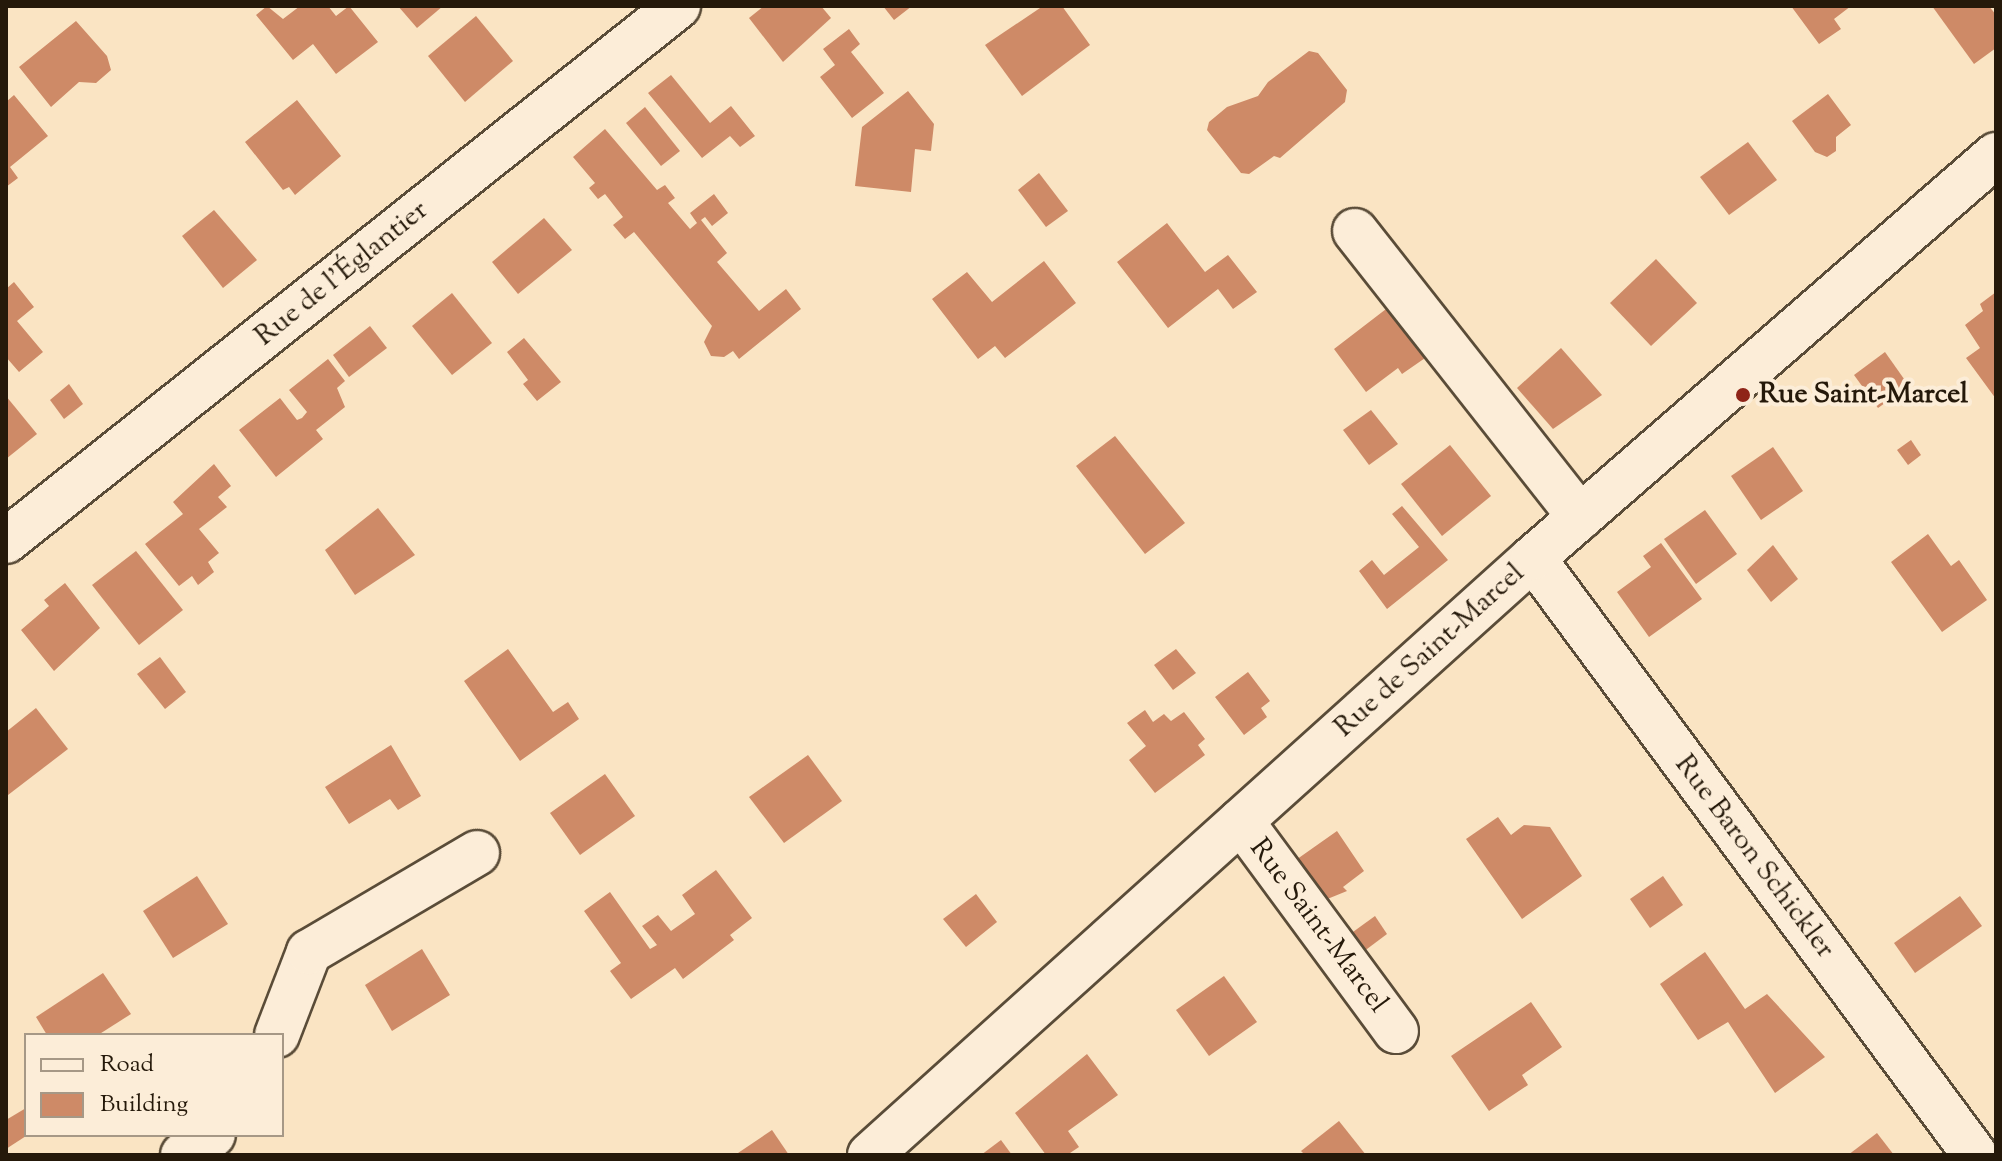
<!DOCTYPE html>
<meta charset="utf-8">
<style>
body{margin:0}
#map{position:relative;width:2002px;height:1161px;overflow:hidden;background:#fae4c3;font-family:"Sorts Mill Goudy",serif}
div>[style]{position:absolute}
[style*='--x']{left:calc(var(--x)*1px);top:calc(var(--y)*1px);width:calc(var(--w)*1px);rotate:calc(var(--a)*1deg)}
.building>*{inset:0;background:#ce8a67}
.roads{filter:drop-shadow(2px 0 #5a4c38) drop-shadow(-2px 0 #5a4c38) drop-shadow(0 2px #5a4c38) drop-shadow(0 -2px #5a4c38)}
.minor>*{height:44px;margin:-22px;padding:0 22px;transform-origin:22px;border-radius:22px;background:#fcedd8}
.dots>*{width:22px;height:22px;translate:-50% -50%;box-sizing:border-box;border:4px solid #fcedd8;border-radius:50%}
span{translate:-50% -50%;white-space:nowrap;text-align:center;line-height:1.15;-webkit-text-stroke:8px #fcedd8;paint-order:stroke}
.street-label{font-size:28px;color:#25190a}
.poi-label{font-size:28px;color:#25190a;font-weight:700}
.left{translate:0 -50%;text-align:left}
.frame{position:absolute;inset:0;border:8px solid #25190a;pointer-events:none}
.legend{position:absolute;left:24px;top:1033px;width:260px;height:104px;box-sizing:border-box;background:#fcedd8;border:2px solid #a69886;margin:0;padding:10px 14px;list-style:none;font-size:24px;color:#25190a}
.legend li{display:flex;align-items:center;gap:16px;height:40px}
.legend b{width:40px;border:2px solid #a69886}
</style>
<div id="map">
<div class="building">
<div style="clip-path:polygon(267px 6px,283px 19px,300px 6px,328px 6px,336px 16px,349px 6px,378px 42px,336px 74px,313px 44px,293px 60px,256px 15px)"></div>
<div style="clip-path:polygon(398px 6px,443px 6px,417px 28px)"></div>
<div style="clip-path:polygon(764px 6px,821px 6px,831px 18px,783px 62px,749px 18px)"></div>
<div style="clip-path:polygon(883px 6px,912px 6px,894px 20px)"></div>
<div style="clip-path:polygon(1043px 6px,1062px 6px,1090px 45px,1022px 96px,985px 45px)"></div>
<div style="clip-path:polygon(1791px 6px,1851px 6px,1834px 19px,1841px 29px,1819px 44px)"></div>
<div style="clip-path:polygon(1932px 6px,1989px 6px,1996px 15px,1996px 48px,1974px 64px)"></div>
<div style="clip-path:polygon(476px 16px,513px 61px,465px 102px,428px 56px)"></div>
<div style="clip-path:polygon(76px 21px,107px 56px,111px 70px,96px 83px,79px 82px,51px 107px,19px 67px)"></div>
<div style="clip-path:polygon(849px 29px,860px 44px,851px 52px,884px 93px,852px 118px,820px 77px,835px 65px,823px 49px)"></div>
<div style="clip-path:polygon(1309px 51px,1318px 53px,1347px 90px,1345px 102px,1280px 158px,1274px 156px,1249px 174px,1241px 173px,1207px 130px,1209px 122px,1227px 107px,1258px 96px,1268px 82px)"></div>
<div style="clip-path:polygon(671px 75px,710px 123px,731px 106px,755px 136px,740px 147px,730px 136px,702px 158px,648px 93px)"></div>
<div style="clip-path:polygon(908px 91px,934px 124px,931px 151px,915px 149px,911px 192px,855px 186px,862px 127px)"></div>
<div style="clip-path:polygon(1828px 94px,1851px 125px,1836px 137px,1836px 151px,1827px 157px,1815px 152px,1792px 121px)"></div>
<div style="clip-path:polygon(14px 95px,48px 136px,10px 167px,18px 178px,6px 187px,6px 102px)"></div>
<div style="clip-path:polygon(297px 100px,341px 156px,295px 195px,289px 187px,283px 190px,245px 142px)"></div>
<div style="clip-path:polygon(645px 107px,680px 151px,661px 166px,626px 123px)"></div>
<div style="clip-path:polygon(605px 129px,657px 190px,665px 185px,675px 198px,668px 203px,690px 229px,697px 223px,690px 213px,714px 194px,728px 213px,712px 226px,705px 217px,701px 220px,727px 253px,717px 262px,759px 311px,786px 289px,801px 309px,739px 359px,733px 351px,724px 357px,711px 356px,704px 342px,712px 326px,634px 232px,625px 239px,613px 225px,623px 217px,605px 194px,598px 199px,589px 188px,595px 183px,573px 157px)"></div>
<div style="clip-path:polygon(1748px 142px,1777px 180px,1729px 215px,1700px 177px)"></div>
<div style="clip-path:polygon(1039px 173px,1068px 211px,1046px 227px,1018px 190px)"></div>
<div style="clip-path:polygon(214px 210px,257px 260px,223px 288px,182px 236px)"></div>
<div style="clip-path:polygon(544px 218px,572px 250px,518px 294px,492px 262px)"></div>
<div style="clip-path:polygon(1167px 223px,1205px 272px,1228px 255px,1257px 292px,1233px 309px,1218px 289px,1168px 328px,1117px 262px)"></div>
<div style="clip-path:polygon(1656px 259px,1697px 303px,1651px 346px,1610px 303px)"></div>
<div style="clip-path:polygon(1044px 261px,1076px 303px,1005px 358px,995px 346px,978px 359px,932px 299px,967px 272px,992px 302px)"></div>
<div style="clip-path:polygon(14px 282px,34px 307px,17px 321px,43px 352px,19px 372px,6px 357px,6px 289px)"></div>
<div style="clip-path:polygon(1996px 292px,1996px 399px,1966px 358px,1980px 348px,1965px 325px,1983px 311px,1980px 304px)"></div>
<div style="clip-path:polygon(452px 293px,492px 343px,452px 375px,412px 326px)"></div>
<div style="clip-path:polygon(1390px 306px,1428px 356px,1402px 374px,1398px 368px,1366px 392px,1334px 349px)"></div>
<div style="clip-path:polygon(370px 326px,387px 348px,349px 377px,333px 355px)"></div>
<div style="clip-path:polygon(524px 338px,561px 382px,537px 401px,523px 384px,528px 380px,507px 352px)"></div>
<div style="clip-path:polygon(1561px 348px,1602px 395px,1553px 429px,1517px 388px)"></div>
<div style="clip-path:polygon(1885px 352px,1909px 386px,1878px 408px,1854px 375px)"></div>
<div style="clip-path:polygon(328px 359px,345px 381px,337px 388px,345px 407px,316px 430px,323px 439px,276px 477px,239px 430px,280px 398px,297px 420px,302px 418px,307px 412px,289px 390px)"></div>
<div style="clip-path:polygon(69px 384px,83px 404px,64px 419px,50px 400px)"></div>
<div style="clip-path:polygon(6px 396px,37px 434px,6px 459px)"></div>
<div style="clip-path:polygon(1371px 410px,1398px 444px,1369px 465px,1343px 430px)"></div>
<div style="clip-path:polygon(1115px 436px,1185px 523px,1145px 554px,1076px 466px)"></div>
<div style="clip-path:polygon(1911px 440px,1921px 455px,1908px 465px,1897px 450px)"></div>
<div style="clip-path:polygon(1450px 445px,1491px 496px,1442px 536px,1401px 484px)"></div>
<div style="clip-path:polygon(1773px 447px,1803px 491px,1761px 520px,1731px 476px)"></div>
<div style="clip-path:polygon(214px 464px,231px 486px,218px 497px,227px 507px,199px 529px,219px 553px,208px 562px,214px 572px,198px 585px,192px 576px,179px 586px,145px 544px,183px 514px,173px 502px)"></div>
<div style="clip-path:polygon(1402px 506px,1448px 560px,1387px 609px,1359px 571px,1372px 560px,1384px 575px,1419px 547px,1392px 514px)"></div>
<div style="clip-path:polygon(378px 508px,415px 555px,355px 595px,325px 550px)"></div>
<div style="clip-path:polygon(1705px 510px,1737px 554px,1696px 584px,1664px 539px)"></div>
<div style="clip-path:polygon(1928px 534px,1951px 566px,1959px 560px,1987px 600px,1942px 632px,1891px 562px)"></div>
<div style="clip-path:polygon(1661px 543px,1702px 599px,1649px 637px,1617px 592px,1651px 567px,1643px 556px)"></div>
<div style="clip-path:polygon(1773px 545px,1798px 579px,1771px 602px,1747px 570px)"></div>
<div style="clip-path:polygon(136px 551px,183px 610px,139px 645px,92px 585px)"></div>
<div style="clip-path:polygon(65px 583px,100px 628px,54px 671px,21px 630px,49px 606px,44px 600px)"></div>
<div style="clip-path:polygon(508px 649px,553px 712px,568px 702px,579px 719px,520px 761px,464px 681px)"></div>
<div style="clip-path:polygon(1176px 649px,1196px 673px,1173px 690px,1154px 665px)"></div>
<div style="clip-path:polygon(160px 657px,186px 692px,165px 709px,137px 674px)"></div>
<div style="clip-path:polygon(1248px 672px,1270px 701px,1261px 708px,1267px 717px,1244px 735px,1215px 697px)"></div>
<div style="clip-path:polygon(36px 708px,68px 749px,8px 795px,6px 732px)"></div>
<div style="clip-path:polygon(1145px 710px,1153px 722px,1164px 714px,1171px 721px,1184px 712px,1205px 739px,1198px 745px,1205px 755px,1155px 793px,1129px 760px,1146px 746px,1127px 723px)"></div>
<div style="clip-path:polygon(391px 745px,421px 796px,398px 810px,390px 799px,349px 824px,325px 787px)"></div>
<div style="clip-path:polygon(808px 755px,842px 801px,784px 843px,749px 797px)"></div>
<div style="clip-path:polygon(605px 774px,635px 816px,580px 855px,550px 813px)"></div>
<div style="clip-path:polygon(1498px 817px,1511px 835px,1524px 825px,1550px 827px,1582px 876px,1522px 919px,1466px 839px)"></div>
<div style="clip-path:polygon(1337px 831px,1364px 871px,1343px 887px,1347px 891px,1320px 902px,1293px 862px)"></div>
<div style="clip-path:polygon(716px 870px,752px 918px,730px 935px,734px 940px,683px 979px,675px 968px,631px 999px,610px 971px,621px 963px,584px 911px,610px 892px,650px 949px,657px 945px,642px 926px,658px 915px,671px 931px,695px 914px,682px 895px)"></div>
<div style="clip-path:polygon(197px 876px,228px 924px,173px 958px,143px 911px)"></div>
<div style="clip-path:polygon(1663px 876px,1683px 905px,1650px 928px,1630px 899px)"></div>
<div style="clip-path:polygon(976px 894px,997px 922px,966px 947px,943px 919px)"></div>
<div style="clip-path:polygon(1960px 896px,1982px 926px,1915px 973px,1894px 943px)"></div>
<div style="clip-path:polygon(1375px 916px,1387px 934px,1359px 955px,1346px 937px)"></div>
<div style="clip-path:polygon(422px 949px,450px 995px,392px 1031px,365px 985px)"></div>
<div style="clip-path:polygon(1705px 952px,1745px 1009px,1767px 994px,1825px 1057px,1775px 1093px,1728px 1022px,1698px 1040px,1660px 984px)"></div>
<div style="clip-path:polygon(103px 973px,131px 1014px,98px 1035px,47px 1035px,36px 1017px)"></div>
<div style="clip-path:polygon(1224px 976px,1257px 1022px,1209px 1056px,1176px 1010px)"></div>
<div style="clip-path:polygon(1531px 1002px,1562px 1047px,1522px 1075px,1528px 1085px,1489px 1111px,1451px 1056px)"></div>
<div style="clip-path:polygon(1087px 1054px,1118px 1095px,1068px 1131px,1079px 1147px,1067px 1155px,1046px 1155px,1015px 1113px)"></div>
<div style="clip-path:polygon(26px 1108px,26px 1136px,6px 1149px,6px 1120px)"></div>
<div style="clip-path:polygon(1339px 1121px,1366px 1155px,1305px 1155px,1301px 1151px)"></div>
<div style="clip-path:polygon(772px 1130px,789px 1155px,735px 1155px)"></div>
<div style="clip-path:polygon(1877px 1133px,1894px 1155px,1848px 1155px)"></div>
<div style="clip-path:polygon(1001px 1140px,1012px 1155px,981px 1155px)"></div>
</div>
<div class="roads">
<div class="minor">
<div style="--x:1355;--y:231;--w:364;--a:51.8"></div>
<div style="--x:6;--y:541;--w:859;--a:-38.52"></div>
<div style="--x:1533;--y:558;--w:743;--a:53.48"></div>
<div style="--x:1241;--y:821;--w:261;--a:53.6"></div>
<div style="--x:277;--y:1035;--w:89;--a:-68.9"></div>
<div style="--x:309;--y:952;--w:195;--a:-30.5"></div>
<div style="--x:183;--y:1155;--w:36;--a:-34"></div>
<div style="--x:870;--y:1155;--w:892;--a:-42"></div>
<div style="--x:1533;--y:558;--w:614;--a:-41.04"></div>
</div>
</div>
<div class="dots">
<div style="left:1743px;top:395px;background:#8f2418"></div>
</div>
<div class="street-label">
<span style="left:342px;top:274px;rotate:-39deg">Rue de l'Églantier</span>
<span style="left:1430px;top:651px;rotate:-42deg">Rue de Saint-Marcel</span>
<span style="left:1754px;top:857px;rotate:53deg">Rue Baron Schickler</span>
<span style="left:1318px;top:926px;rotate:53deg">Rue Saint-Marcel</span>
</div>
<div class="poi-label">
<span class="left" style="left:1759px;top:395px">Rue Saint-Marcel</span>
</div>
<div class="frame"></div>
<ul class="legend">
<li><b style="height:10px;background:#fcedd8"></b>Road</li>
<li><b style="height:22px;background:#ce8a67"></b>Building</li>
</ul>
</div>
